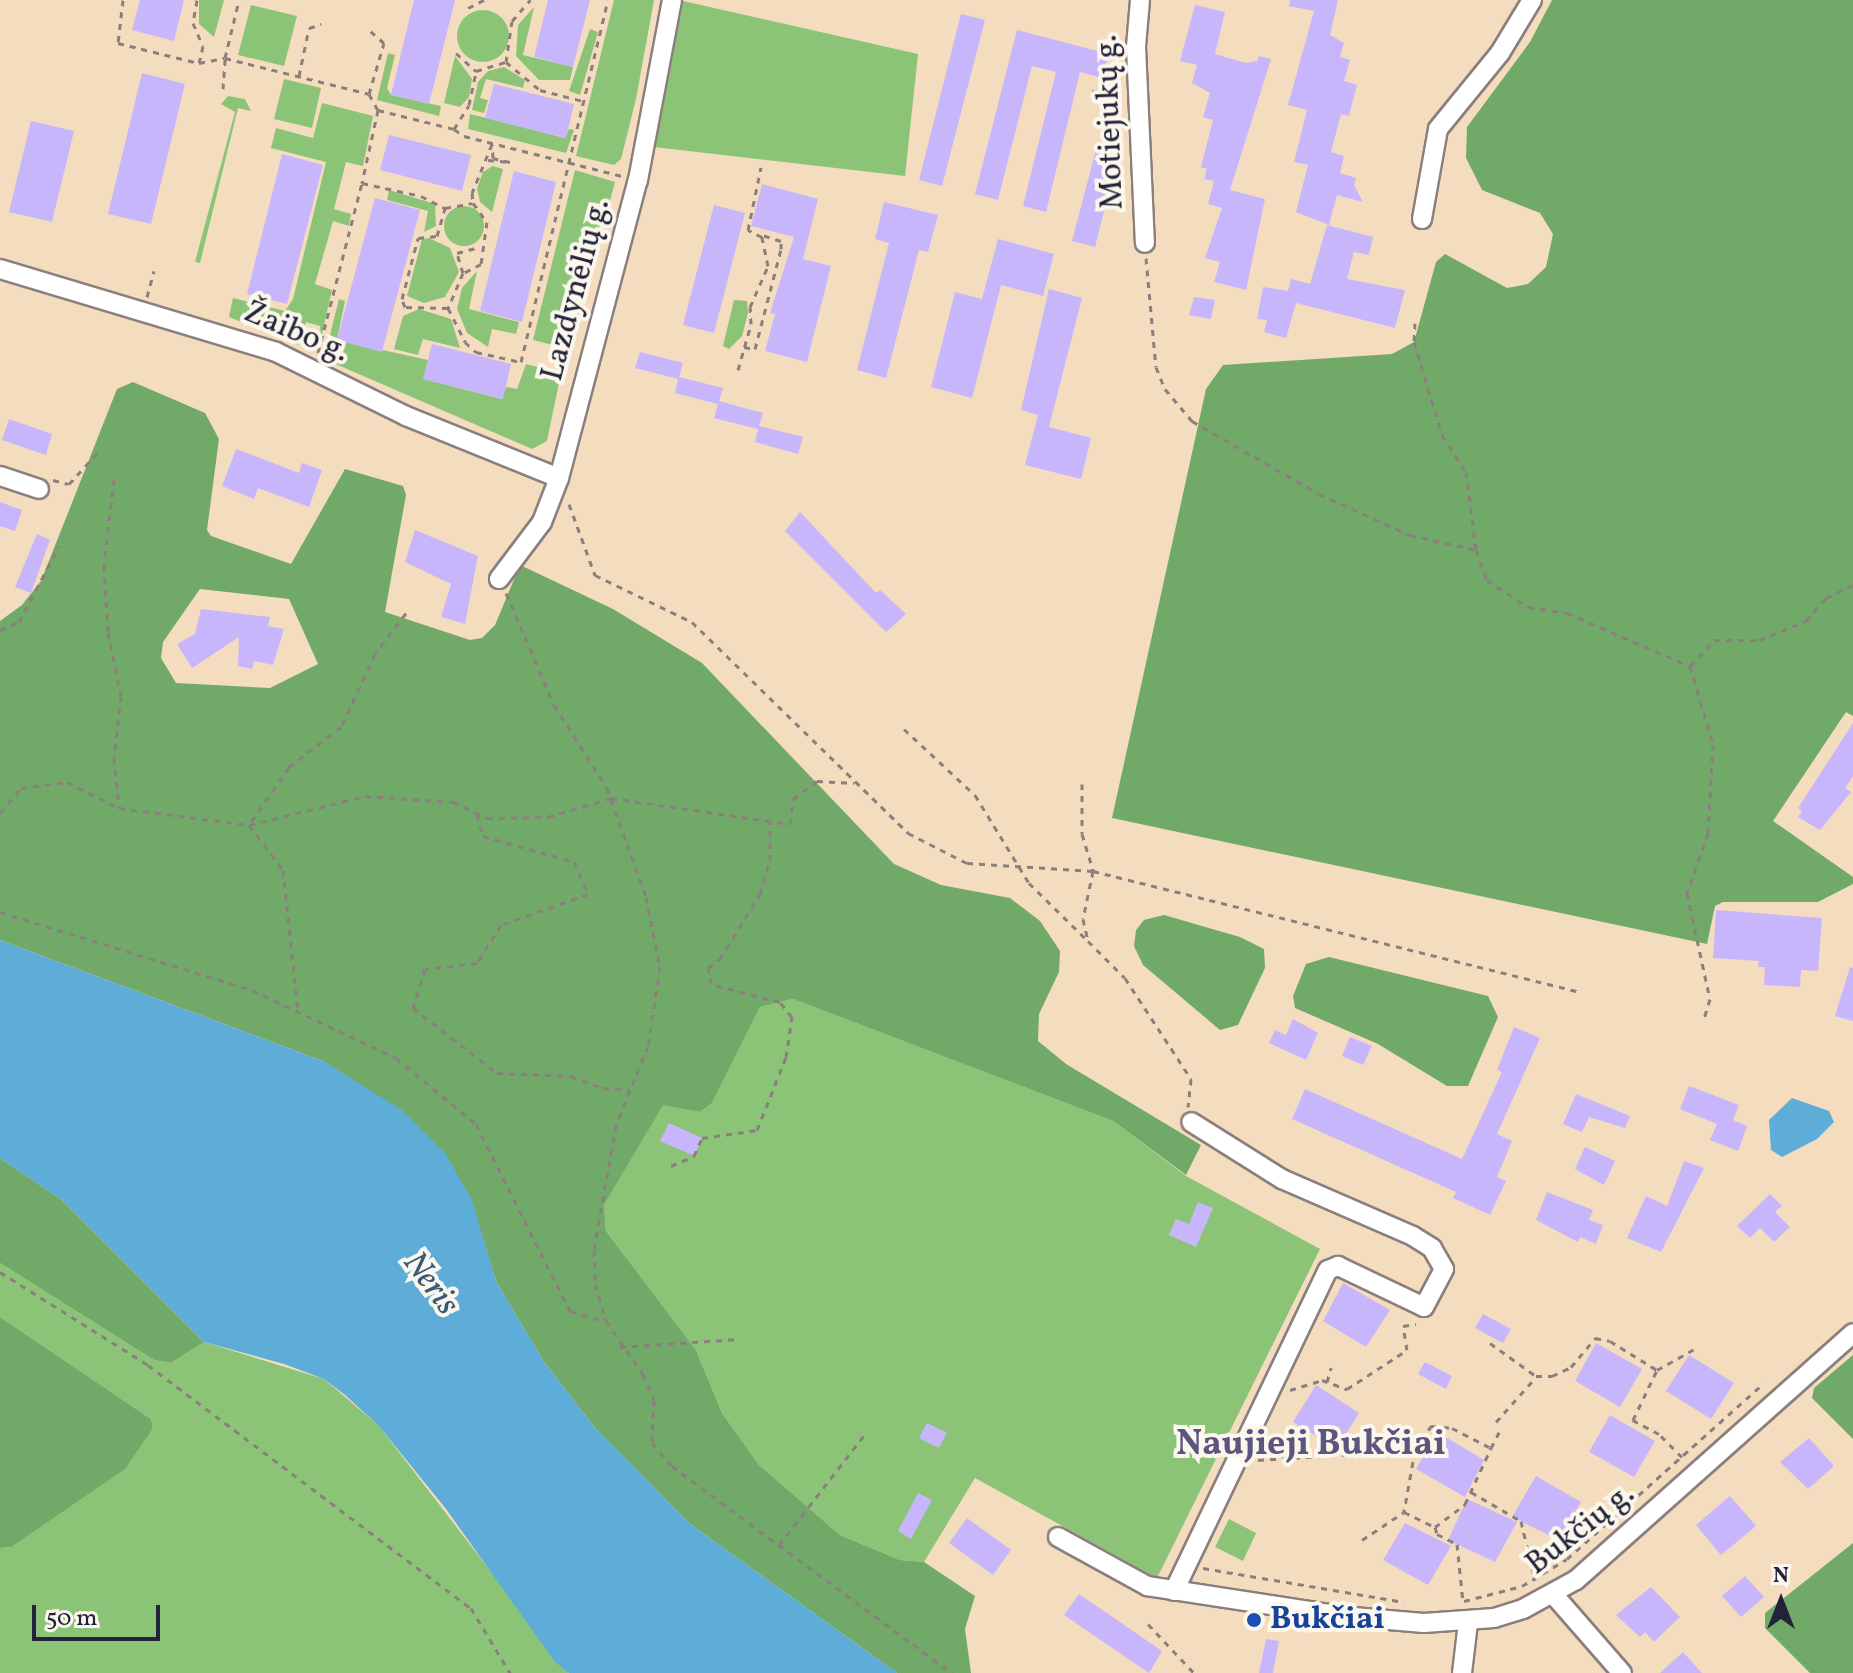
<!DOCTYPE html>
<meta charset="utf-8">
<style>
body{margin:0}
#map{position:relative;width:1853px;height:1673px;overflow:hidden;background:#f4dcbf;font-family:Vollkorn,serif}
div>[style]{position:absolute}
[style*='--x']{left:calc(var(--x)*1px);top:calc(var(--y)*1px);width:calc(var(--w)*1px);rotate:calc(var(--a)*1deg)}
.green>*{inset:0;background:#8cc477}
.round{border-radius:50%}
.forest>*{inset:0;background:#71aa68}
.water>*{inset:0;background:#5eadd8}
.building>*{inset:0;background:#c8b6fc}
.path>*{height:3px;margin-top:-1.5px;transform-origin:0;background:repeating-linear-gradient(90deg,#8b7f7d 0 6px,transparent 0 12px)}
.roads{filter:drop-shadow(2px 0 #8b7f7d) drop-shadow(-2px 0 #8b7f7d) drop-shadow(0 2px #8b7f7d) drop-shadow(0 -2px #8b7f7d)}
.minor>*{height:18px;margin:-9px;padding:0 9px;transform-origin:9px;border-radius:9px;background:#fff}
.dots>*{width:22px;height:22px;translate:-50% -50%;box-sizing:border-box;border:4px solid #fbf7ec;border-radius:50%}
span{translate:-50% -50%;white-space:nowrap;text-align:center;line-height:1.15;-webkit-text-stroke:8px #fbf7ec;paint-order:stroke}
.street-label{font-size:32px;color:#22223b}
.transit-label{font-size:32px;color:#164399;font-weight:700}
.left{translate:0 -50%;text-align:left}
.water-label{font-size:34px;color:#3a5a7a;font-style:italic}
.quarter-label{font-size:36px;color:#5c567f;font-weight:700}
.north{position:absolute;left:1741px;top:1561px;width:80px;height:80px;-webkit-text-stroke:6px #fbf7ec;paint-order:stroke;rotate:0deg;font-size:22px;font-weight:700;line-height:32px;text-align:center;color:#22223b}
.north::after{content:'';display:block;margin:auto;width:28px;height:36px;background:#22223b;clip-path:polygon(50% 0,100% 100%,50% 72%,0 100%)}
.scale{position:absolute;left:32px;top:1605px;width:128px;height:36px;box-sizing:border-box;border:4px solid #22223b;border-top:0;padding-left:10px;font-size:24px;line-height:28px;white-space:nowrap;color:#22223b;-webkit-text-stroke:6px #fbf7ec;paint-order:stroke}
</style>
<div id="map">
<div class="green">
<div style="clip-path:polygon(199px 0,224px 0,214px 37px,199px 24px)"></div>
<div style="clip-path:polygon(614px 0,654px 0,636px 99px,621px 159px,614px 165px,576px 156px)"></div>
<div style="clip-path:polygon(683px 1px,918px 54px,905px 176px,654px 147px)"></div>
<div style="clip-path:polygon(251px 5px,297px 16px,284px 66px,238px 55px)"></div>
<div style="clip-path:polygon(534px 7px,523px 55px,573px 67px,570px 80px,539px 80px,516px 56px,518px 25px)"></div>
<div class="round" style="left:457px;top:10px;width:52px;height:52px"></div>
<div style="clip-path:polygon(590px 29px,598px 32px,580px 95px,569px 91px)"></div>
<div style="clip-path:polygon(388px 53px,395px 55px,387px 88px,391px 95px,441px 106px,439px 116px,377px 100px)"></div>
<div style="clip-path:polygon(455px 56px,472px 79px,469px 97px,460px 107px,444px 103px)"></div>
<div style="clip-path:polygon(504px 67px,525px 80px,523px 88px,486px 79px,480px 98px,488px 100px,484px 113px,472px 110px,478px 82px,488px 71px)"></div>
<div style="clip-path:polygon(284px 79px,321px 88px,312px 128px,274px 119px)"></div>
<div style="clip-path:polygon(228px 96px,245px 99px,251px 111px,238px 108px,200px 263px,195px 262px,235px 112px,221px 104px)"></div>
<div style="clip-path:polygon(322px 103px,373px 116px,363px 166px,346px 162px,334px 209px,351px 214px,349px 226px,333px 221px,315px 284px,332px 290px,321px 338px,320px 326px,306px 322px,298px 345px,229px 317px,233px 298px,285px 311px,293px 299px,326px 162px,271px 148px,276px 128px,313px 138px)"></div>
<div style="clip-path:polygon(470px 114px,565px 138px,569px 129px,574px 130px,566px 153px,468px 129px)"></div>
<div style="clip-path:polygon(493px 166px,503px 169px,492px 212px,480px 202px,477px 189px,483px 172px)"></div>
<div style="clip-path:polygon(575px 170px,615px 182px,570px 347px,565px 348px,533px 340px)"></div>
<div style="clip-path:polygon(389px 190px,435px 204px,436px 226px,424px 232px,428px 211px,387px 200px)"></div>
<div class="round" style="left:444px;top:206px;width:40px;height:40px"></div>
<div style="clip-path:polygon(429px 238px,450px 248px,459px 272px,445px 297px,424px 303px,407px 296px,422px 239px)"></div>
<div style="clip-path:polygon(477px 271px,469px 309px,519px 322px,516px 334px,492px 329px,488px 347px,467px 333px,457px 309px,462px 288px)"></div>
<div style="clip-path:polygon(339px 299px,345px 301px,337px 340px,428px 360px,424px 379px,502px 399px,506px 387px,517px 389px,526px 364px,561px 373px,547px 441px,532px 449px,324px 359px)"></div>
<div style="clip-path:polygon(734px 300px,747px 301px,748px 313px,742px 336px,729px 349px,723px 346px)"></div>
<div style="clip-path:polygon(419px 309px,451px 319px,460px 348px,423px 339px,418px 355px,394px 349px,403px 316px)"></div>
<div style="clip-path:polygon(793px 999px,1113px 1121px,1186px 1176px,1320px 1249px,1157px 1578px,975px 1478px,924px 1562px,900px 1560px,840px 1535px,759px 1465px,722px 1413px,696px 1350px,606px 1231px,604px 1205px,663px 1104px,700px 1112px,712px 1103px,760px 1007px)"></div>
<div style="clip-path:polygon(0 1263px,154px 1360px,171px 1363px,204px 1342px,324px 1379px,378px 1425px,569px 1673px,0 1673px,0 1548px,11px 1547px,153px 1428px,151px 1419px,0 1317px)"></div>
<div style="clip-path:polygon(1229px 1519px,1256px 1533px,1243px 1561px,1215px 1547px)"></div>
</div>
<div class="forest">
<div style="clip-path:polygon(1552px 0,1853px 0,1853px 716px,1846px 712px,1773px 821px,1853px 877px,1853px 884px,1818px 902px,1723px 902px,1715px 906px,1707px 944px,1112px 818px,1206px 389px,1223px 365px,1392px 354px,1414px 342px,1436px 262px,1445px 254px,1507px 288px,1528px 284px,1546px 267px,1553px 234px,1540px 213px,1482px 190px,1466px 158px,1467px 127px,1530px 42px)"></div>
<div style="clip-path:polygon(evenodd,133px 382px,205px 413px,219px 439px,207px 530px,211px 536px,291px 564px,345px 469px,403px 486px,406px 495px,385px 612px,470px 640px,482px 638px,495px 625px,520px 565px,613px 609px,702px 663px,894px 864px,941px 885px,1010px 898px,1040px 921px,1060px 951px,1059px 972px,1039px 1014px,1038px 1041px,1066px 1064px,1201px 1145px,1186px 1175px,1113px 1121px,793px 999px,760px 1007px,712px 1103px,700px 1112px,663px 1105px,604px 1205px,606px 1231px,696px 1350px,722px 1413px,759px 1465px,840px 1535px,900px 1560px,924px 1562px,975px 1596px,965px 1629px,971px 1673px,897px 1673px,690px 1524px,595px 1428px,544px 1362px,496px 1281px,471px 1200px,323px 1061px,0 940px,0 621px,22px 605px,41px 581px,117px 389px,133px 382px,200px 589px,289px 599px,318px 664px,270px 688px,176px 683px,161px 658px,163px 642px,200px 589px)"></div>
<div style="clip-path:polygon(1164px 915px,1240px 937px,1264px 949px,1265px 968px,1238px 1025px,1220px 1030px,1143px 965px,1134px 946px,1136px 930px,1144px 920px)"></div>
<div style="clip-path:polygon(1329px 957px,1488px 996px,1498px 1017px,1468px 1086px,1447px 1086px,1378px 1044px,1295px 1008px,1293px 996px,1306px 964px)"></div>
<div style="clip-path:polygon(0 1158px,62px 1200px,204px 1342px,171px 1363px,154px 1360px,0 1263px)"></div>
<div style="clip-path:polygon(0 1317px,151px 1419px,153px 1428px,125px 1469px,11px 1547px,0 1548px)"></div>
<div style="clip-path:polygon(1853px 1355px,1853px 1439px,1812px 1398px,1814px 1388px)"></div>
<div style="clip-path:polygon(1853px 1543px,1853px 1673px,1810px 1673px,1765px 1628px,1765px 1613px)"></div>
</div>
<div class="water">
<div style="clip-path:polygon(0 940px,323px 1061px,402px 1110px,445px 1153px,472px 1200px,496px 1281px,544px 1362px,595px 1428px,690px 1524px,897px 1673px,569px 1673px,555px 1662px,446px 1509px,378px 1425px,345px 1395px,324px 1379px,284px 1364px,204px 1342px,62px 1200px,0 1158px)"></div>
<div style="clip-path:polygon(1792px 1098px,1829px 1111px,1834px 1122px,1817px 1139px,1782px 1157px,1771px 1150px,1769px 1120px)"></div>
</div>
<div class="building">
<div style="clip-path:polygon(140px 0,184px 0,174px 41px,132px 30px)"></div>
<div style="clip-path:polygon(414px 0,455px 0,429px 104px,391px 95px)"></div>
<div style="clip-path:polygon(548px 0,590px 0,573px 67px,534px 57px)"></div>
<div style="clip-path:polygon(1290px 0,1338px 0,1330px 35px,1344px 43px,1340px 57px,1350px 60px,1344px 81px,1357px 85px,1349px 116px,1341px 114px,1331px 152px,1344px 156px,1340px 173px,1356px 178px,1354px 185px,1363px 202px,1337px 195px,1329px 225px,1296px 212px,1308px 165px,1294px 162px,1307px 110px,1288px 105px,1314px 11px,1289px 6px)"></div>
<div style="clip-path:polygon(1195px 5px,1225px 12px,1215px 54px,1246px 63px,1257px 61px,1259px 56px,1271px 59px,1230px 190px,1265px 199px,1246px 290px,1214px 282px,1220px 262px,1205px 258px,1222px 208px,1208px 204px,1214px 181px,1204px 179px,1207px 169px,1201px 167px,1213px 120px,1203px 117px,1210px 93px,1192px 83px,1197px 65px,1180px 61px)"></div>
<div style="clip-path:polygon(961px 14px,985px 20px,942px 186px,919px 180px)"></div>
<div style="clip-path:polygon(1017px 30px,1109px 54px,1102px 78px,1080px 72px,1046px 212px,1023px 206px,1056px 72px,1032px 66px,998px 200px,975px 194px)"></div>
<div style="clip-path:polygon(142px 73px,185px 84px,151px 224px,108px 214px)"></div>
<div style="clip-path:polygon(494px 84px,574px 104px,566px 138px,485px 118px)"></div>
<div style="clip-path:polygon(31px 121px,74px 131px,52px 222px,9px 212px)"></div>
<div style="clip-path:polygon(389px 135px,471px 155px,462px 191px,380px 170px)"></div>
<div style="clip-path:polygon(1098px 142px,1120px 148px,1095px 247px,1072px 241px)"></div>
<div style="clip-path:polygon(282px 154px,323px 165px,287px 304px,247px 294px)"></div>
<div style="clip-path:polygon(514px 171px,556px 182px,522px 322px,480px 311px)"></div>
<div style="clip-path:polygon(762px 184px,818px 199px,803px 259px,831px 266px,807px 362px,765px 351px,775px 314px,770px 313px,794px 237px,751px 226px)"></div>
<div style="clip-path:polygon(375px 198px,420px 210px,382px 352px,337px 340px)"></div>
<div style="clip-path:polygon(884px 202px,938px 215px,928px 252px,919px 250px,886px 378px,857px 370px,889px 243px,875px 239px)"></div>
<div style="clip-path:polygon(714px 205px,745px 213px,714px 333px,683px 325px)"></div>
<div style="clip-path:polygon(1327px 225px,1373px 237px,1369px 255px,1354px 252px,1347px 279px,1405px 290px,1395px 328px,1296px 303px,1286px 338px,1264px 332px,1267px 320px,1257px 319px,1263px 287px,1288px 291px,1291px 279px,1310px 284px)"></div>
<div style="clip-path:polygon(998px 239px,1054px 254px,1043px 296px,1001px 285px,972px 398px,931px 387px,955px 292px,982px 299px)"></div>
<div style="clip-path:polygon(1049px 289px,1082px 298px,1049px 427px,1091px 438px,1081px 479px,1025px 465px,1038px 415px,1021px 410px)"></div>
<div style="clip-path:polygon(1194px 297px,1215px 300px,1211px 319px,1189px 315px)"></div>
<div style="clip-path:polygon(432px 344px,511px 364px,503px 399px,423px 379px)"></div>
<div style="clip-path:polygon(640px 352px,683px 363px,679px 377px,723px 388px,719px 401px,763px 413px,759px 426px,803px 437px,798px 454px,755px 442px,758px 429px,714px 418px,718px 404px,675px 393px,678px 379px,635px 368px)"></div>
<div style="clip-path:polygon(9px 419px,52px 434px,46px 455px,2px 440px)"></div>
<div style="clip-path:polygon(236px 449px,299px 473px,302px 463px,322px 470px,309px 507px,258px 488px,254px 499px,222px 486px)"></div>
<div style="clip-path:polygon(0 502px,22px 510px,15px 531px,0 526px)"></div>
<div style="clip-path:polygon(800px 512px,876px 593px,880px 590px,906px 614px,886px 632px,785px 531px)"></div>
<div style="clip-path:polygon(415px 530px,478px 556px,465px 624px,441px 617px,451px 584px,405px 562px)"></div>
<div style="clip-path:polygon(37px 534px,50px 540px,31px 593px,15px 587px)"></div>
<div style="clip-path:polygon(201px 609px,270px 617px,268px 626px,284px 629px,273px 665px,254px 661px,252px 669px,238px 666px,239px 637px,192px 668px,177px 644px,195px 634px)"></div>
<div style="clip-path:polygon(1853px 723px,1853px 776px,1845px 788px,1851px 792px,1820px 830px,1798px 817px,1802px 811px,1798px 808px)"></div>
<div style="clip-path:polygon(1716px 910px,1822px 918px,1818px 971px,1801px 970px,1800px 987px,1764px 985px,1765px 967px,1758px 967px,1759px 961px,1713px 958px)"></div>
<div style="clip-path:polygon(1850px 967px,1853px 968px,1853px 1021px,1835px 1016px)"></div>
<div style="clip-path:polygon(1293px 1019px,1318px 1033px,1306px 1060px,1269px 1043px,1275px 1030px,1286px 1035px)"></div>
<div style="clip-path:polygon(1514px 1027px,1540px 1038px,1497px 1134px,1512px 1141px,1497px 1177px,1506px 1181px,1490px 1215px,1453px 1198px,1456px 1192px,1292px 1119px,1305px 1089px,1462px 1159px,1502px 1072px,1497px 1070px)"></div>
<div style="clip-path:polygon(1350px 1037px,1372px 1046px,1363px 1065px,1342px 1056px)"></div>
<div style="clip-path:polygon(1689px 1086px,1739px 1105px,1733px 1120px,1747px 1126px,1738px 1151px,1710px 1140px,1717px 1124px,1680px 1109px)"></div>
<div style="clip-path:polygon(1576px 1094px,1630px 1116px,1625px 1128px,1589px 1117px,1582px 1132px,1563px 1124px)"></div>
<div style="clip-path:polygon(669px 1123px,702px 1138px,694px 1156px,660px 1141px)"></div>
<div style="clip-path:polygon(1585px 1147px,1615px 1161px,1604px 1185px,1575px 1169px)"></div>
<div style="clip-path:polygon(1684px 1161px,1704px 1168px,1661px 1252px,1627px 1238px,1646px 1196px,1667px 1206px)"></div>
<div style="clip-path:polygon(1547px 1192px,1593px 1210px,1589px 1220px,1603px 1225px,1596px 1244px,1580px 1237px,1578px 1242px,1536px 1220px)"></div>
<div style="clip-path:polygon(1770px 1194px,1782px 1206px,1775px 1212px,1790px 1227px,1774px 1242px,1760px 1228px,1750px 1238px,1737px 1226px)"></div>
<div style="clip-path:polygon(1198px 1202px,1213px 1208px,1196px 1247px,1169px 1235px,1176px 1219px,1189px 1224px)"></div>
<div style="clip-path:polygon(1343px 1283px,1390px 1310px,1366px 1347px,1323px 1321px)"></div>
<div style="clip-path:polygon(1483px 1314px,1511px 1329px,1503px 1343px,1475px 1328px)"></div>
<div style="clip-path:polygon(1596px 1343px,1642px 1369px,1620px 1407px,1575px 1381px)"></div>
<div style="clip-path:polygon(1689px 1355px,1734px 1383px,1711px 1419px,1666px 1391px)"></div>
<div style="clip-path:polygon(1425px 1362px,1452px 1376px,1446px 1389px,1418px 1374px)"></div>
<div style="clip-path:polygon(1316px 1385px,1359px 1413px,1337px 1449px,1293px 1422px)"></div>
<div style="clip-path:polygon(1610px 1415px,1655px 1441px,1634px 1477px,1589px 1452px)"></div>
<div style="clip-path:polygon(927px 1423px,947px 1433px,939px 1448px,919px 1438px)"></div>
<div style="clip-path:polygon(1437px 1432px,1484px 1460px,1465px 1497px,1416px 1469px)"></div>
<div style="clip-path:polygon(1809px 1438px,1834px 1466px,1808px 1489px,1780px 1462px)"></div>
<div style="clip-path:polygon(1536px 1476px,1581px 1502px,1559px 1540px,1512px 1517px)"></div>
<div style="clip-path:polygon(918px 1493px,932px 1500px,911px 1539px,898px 1531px)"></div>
<div style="clip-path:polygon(1730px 1496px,1756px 1526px,1721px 1555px,1696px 1525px)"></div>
<div style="clip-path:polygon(1467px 1499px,1517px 1522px,1495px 1562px,1448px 1540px)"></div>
<div style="clip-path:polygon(967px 1518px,1011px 1550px,993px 1575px,949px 1543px)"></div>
<div style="clip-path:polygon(1405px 1523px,1451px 1546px,1428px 1585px,1383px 1560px)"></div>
<div style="clip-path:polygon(1745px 1576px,1764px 1597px,1741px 1617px,1722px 1596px)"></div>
<div style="clip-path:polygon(1651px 1587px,1680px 1617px,1654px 1642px,1645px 1632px,1640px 1637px,1616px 1615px)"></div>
<div style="clip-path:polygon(1079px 1594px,1162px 1651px,1149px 1673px,1064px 1615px)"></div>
<div style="clip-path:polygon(1266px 1639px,1279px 1641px,1273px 1673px,1259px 1673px)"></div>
<div style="clip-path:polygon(1683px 1652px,1702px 1673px,1660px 1673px)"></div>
</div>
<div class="path">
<div style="--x:123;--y:0;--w:43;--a:96.6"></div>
<div style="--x:118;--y:43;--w:83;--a:13.9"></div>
<div style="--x:199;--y:63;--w:26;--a:-11"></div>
<div style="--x:225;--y:58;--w:60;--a:-76.4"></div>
<div style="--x:197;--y:0;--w:23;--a:100"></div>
<div style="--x:193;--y:23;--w:25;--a:67"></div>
<div style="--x:203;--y:46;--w:17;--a:103"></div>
<div style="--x:468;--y:8;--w:18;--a:-27"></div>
<div style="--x:456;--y:53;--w:27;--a:42"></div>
<div style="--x:506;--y:62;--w:44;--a:39.5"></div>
<div style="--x:540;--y:90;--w:44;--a:14.3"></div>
<div style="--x:299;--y:76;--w:49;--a:-78.2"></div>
<div style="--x:309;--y:28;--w:13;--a:-18"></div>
<div style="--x:223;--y:89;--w:31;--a:-86"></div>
<div style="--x:225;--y:58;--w:148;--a:14"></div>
<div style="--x:369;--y:94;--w:18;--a:61"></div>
<div style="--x:378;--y:110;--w:78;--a:14"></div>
<div style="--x:454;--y:129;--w:12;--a:35"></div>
<div style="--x:464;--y:136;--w:163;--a:14.2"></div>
<div style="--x:1092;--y:91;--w:26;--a:11"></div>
<div style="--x:1118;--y:96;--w:12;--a:-85"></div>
<div style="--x:369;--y:94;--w:53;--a:-73.6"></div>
<div style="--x:384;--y:43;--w:18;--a:-139"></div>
<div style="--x:378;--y:110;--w:75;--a:102.4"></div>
<div style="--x:362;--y:183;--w:60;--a:12.4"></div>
<div style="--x:421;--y:196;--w:27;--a:27"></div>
<div style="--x:454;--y:129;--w:28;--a:-58"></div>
<div style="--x:469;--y:105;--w:35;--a:-78"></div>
<div style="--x:476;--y:71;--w:31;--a:-17"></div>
<div style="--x:506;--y:62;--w:41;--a:-81.7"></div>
<div style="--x:512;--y:21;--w:28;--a:-49"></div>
<div style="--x:492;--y:144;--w:53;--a:112.2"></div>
<div style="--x:472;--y:193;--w:10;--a:84"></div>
<div style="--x:473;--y:203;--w:24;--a:54"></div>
<div style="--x:487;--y:222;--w:42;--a:98.1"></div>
<div style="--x:481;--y:264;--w:20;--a:153"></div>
<div style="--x:463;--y:273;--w:38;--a:113"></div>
<div style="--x:448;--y:308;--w:38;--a:63"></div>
<div style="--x:465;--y:342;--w:15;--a:42"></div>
<div style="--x:476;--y:352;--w:46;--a:12.5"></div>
<div style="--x:521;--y:362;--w:372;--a:-76.5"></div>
<div style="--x:488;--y:160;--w:22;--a:5"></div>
<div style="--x:510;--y:162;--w:17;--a:-167"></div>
<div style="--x:493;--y:158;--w:14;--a:-94"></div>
<div style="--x:1146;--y:258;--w:109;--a:84.8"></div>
<div style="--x:1156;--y:367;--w:24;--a:68"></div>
<div style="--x:1165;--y:389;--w:42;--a:49.8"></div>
<div style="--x:1192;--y:421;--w:146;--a:29.9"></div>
<div style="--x:1319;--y:494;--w:100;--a:24.3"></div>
<div style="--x:1410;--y:535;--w:68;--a:12.8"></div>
<div style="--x:463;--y:273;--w:21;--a:-107"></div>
<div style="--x:457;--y:253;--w:23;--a:-15"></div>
<div style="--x:147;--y:297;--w:27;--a:-75"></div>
<div style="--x:448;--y:308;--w:43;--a:-178.7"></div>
<div style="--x:405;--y:307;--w:9;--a:-111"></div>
<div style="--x:402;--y:299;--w:63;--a:-75.3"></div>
<div style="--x:418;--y:238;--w:19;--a:-6"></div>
<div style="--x:437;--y:236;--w:29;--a:-74"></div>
<div style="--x:445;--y:208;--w:28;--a:-10"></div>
<div style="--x:1415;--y:323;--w:19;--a:93"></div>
<div style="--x:1414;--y:342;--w:97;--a:73.2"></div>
<div style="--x:1442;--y:435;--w:44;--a:57"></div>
<div style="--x:1466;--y:472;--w:79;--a:82.7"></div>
<div style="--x:1476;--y:550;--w:32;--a:70"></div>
<div style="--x:1487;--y:580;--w:49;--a:33.4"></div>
<div style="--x:1528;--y:607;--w:39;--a:9"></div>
<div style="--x:1567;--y:613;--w:134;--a:23.3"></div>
<div style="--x:1690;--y:666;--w:35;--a:-47"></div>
<div style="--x:1714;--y:640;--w:45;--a:0"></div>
<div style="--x:1759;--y:640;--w:51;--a:-22"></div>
<div style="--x:1806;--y:621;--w:30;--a:-49"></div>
<div style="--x:1826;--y:598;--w:30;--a:-26"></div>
<div style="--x:744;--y:347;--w:11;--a:10"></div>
<div style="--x:755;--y:349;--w:103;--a:-75.4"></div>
<div style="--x:781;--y:249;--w:8;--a:-90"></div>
<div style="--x:781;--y:241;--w:20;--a:-162"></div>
<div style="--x:318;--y:353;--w:176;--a:-75.5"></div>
<div style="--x:738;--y:370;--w:48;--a:-74.2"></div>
<div style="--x:751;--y:324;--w:17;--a:-93"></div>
<div style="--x:750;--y:307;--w:45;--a:-66.3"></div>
<div style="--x:768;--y:266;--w:30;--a:-102"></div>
<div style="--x:762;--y:237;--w:16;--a:-153"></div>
<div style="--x:748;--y:230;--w:64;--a:-78.3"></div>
<div style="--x:114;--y:479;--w:88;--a:96.6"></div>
<div style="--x:104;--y:566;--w:66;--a:86.5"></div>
<div style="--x:108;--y:632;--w:65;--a:78.5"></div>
<div style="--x:121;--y:696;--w:62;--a:96.4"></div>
<div style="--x:114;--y:758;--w:50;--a:84.3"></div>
<div style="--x:53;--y:480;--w:16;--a:14"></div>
<div style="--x:69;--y:484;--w:45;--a:-47.7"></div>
<div style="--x:569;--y:504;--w:76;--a:69.9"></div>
<div style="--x:595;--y:575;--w:108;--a:25.9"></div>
<div style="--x:692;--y:622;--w:302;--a:44.3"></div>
<div style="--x:908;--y:833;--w:66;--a:27"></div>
<div style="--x:967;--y:863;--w:126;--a:3.6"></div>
<div style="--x:1093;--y:871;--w:502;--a:13.95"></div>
<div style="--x:506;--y:593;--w:122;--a:66.8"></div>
<div style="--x:554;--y:705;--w:98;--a:57.4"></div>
<div style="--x:607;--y:788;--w:116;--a:70.3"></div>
<div style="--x:646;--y:897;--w:71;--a:78.7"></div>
<div style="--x:660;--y:967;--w:80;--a:98.6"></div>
<div style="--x:648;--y:1046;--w:85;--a:112.1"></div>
<div style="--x:616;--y:1125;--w:127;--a:100"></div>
<div style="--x:594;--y:1250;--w:34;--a:88"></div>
<div style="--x:595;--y:1284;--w:39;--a:73"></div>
<div style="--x:606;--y:1321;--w:65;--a:55.1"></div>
<div style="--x:643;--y:1374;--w:28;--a:67"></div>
<div style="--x:654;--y:1400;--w:43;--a:92.7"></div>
<div style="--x:652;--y:1443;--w:30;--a:49"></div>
<div style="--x:672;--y:1466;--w:348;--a:36.5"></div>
<div style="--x:406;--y:613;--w:51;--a:127.1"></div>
<div style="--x:375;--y:654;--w:81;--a:115"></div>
<div style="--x:341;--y:727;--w:66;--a:142.4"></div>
<div style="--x:289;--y:767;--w:70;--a:124.6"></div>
<div style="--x:249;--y:825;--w:120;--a:-14"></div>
<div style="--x:365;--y:796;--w:88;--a:3.9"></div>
<div style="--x:453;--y:802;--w:38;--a:25"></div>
<div style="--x:487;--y:818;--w:61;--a:-0.9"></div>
<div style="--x:548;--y:817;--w:66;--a:-16.8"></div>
<div style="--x:611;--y:798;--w:181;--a:8.3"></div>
<div style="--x:790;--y:824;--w:25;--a:-83"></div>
<div style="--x:793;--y:799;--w:30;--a:-37"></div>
<div style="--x:817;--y:781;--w:37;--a:3"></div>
<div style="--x:0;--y:630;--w:21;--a:-23"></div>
<div style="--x:19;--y:622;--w:86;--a:-62.2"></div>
<div style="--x:1690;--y:666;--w:81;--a:73.6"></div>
<div style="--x:1713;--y:744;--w:89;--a:93.2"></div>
<div style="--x:1708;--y:833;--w:64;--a:109.3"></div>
<div style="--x:1687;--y:893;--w:108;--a:77.8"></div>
<div style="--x:1710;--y:999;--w:21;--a:107"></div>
<div style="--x:904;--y:729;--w:97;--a:42.9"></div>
<div style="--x:975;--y:795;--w:103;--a:58.5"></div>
<div style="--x:1029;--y:883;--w:83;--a:44.5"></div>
<div style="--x:1082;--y:784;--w:50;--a:90"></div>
<div style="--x:1082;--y:834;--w:39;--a:73"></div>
<div style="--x:1093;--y:871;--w:49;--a:101.8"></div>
<div style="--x:1083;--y:919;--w:23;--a:77"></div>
<div style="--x:1088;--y:941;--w:52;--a:45"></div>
<div style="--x:1125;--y:978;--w:121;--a:56.8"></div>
<div style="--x:1191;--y:1079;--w:28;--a:96"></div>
<div style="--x:0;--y:813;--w:33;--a:-50"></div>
<div style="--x:21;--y:788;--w:46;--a:-7.4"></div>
<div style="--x:67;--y:782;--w:58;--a:26.6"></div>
<div style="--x:119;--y:808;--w:131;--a:7.5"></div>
<div style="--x:249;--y:825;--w:56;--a:52.9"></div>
<div style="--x:283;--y:870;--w:142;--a:83.9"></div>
<div style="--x:477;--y:814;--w:23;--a:75"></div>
<div style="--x:483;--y:836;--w:95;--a:15.9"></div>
<div style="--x:574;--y:862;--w:35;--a:66"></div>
<div style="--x:588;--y:894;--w:92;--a:160.4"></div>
<div style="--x:501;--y:925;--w:45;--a:122.3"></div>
<div style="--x:477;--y:963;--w:52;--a:173.4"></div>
<div style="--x:425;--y:969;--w:41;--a:107.1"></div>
<div style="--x:413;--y:1008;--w:106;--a:37.7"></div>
<div style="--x:497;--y:1073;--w:74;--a:2.3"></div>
<div style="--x:571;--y:1076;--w:34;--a:21"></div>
<div style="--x:603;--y:1088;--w:27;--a:4"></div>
<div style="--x:0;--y:912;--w:264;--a:17.2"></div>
<div style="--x:252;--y:990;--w:159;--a:25.3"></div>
<div style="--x:396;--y:1058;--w:104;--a:39.5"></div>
<div style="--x:476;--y:1124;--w:209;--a:63.3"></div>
<div style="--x:570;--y:1311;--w:37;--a:16"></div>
<div style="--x:671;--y:1166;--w:25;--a:-23"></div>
<div style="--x:694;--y:1156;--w:20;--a:-66"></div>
<div style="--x:702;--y:1138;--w:56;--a:-8.3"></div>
<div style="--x:757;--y:1130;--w:79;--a:-68.3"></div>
<div style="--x:786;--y:1057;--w:40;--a:-81.5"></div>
<div style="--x:792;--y:1017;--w:19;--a:-129"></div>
<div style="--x:780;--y:1002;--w:71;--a:-165.4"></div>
<div style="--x:711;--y:984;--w:16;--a:-101"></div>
<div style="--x:708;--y:968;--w:15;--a:-37"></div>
<div style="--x:720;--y:959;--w:76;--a:-58.4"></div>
<div style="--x:760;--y:894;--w:35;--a:-74"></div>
<div style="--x:770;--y:860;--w:38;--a:-90"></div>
<div style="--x:0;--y:1272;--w:175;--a:32.1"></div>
<div style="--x:148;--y:1365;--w:404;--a:37"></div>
<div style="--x:471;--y:1608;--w:76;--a:59"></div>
<div style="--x:1490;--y:1343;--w:57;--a:35.7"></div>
<div style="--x:1536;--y:1376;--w:16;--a:0"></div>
<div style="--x:1552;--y:1376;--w:21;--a:-25"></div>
<div style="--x:1571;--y:1367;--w:38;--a:-50"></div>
<div style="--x:1595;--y:1338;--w:15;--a:11"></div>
<div style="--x:1610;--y:1341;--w:55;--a:31.7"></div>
<div style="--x:620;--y:1347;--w:118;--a:-3.9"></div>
<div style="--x:1327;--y:1382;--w:15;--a:-74"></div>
<div style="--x:1290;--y:1390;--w:34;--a:-17"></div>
<div style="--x:1322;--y:1380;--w:27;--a:20"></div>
<div style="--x:1347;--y:1389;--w:72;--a:-33"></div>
<div style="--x:1407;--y:1350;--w:24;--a:-99"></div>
<div style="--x:1403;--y:1326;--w:13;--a:-9"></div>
<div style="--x:1496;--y:1422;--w:60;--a:-48.4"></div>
<div style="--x:1415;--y:1450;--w:63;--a:100.1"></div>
<div style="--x:1404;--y:1512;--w:34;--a:26"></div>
<div style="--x:1435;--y:1527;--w:38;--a:-37"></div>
<div style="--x:1465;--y:1504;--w:62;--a:-65.1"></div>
<div style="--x:1682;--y:1457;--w:33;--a:-135"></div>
<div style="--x:1659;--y:1434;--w:30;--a:-152"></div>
<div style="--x:1633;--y:1420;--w:55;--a:-64.4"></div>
<div style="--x:1657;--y:1370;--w:47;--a:-29.3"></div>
<div style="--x:1258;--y:1460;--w:157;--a:-3.6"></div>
<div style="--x:1415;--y:1450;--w:29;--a:-56"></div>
<div style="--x:1431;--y:1426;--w:21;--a:5"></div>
<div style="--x:1452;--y:1428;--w:44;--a:27.1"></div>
<div style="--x:1491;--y:1448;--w:18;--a:-63"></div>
<div style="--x:1471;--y:1492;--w:58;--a:30.1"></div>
<div style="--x:1521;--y:1521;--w:61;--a:76.7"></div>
<div style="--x:1435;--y:1527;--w:7;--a:74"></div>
<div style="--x:1437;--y:1534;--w:22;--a:27"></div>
<div style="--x:1457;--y:1544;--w:58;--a:84.1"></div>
<div style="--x:1362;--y:1540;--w:50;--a:-33.7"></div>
<div style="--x:779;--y:1545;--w:140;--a:-52.2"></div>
<div style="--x:1203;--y:1568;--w:204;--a:9.6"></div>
<div style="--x:1464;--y:1601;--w:60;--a:-14.5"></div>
<div style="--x:1522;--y:1586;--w:52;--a:-31"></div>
<div style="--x:1567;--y:1559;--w:264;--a:-41.8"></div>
<div style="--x:1148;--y:1624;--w:67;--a:46.8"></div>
</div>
<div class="roads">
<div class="minor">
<div style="--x:1140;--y:0;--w:47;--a:94.9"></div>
<div style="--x:1136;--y:47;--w:196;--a:87.4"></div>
<div style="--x:1422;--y:219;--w:91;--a:-79.9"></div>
<div style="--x:1438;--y:129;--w:98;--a:-50.8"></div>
<div style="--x:1500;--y:53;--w:62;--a:-58.9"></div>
<div style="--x:0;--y:269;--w:288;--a:16.7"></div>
<div style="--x:276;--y:352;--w:145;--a:26.2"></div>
<div style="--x:406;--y:416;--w:165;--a:22.1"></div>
<div style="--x:0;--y:476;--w:41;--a:18.4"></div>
<div style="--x:499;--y:579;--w:71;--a:-53"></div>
<div style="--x:542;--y:522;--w:47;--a:-68.9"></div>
<div style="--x:559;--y:478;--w:308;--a:-75.2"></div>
<div style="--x:638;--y:180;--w:183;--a:-79.3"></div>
<div style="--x:1058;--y:1537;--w:102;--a:28.8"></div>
<div style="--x:1147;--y:1586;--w:197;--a:8.7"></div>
<div style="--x:1342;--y:1616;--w:82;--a:4.9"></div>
<div style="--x:1424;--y:1623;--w:70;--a:-4.1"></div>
<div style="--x:1494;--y:1618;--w:30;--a:-17"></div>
<div style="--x:1523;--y:1609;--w:60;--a:-28.7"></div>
<div style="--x:1576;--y:1580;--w:371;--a:-41.7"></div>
<div style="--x:1174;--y:1591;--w:356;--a:-64.4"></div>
<div style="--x:1328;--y:1270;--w:11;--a:-22"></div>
<div style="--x:1338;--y:1266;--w:95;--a:25.5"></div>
<div style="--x:1424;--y:1307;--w:43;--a:-62.2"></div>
<div style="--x:1444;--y:1269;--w:24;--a:-120"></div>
<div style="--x:1432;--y:1248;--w:22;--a:-148"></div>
<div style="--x:1413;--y:1236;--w:143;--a:-156.5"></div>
<div style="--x:1282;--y:1179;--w:107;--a:-147.9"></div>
<div style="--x:1553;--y:1594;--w:105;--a:48.9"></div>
<div style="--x:1462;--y:1673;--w:50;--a:-83.2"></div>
</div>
</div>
<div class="dots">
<div style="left:1254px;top:1620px;background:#1a4fb4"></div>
</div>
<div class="street-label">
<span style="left:1111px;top:122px;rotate:-92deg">Motiejukų g.</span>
<span style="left:577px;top:290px;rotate:-75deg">Lazdynėlių g.</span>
<span style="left:296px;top:333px;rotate:23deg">Žaibo g.</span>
<span style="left:1581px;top:1530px;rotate:-38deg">Bukčių g.</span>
</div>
<div class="transit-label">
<span class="left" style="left:1270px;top:1620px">Bukčiai</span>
</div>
<div class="water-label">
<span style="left:430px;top:1284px;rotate:53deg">Neris</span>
</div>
<div class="quarter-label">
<span style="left:1311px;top:1446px">Naujieji Bukčiai</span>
</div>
<div class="north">N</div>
<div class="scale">50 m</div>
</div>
